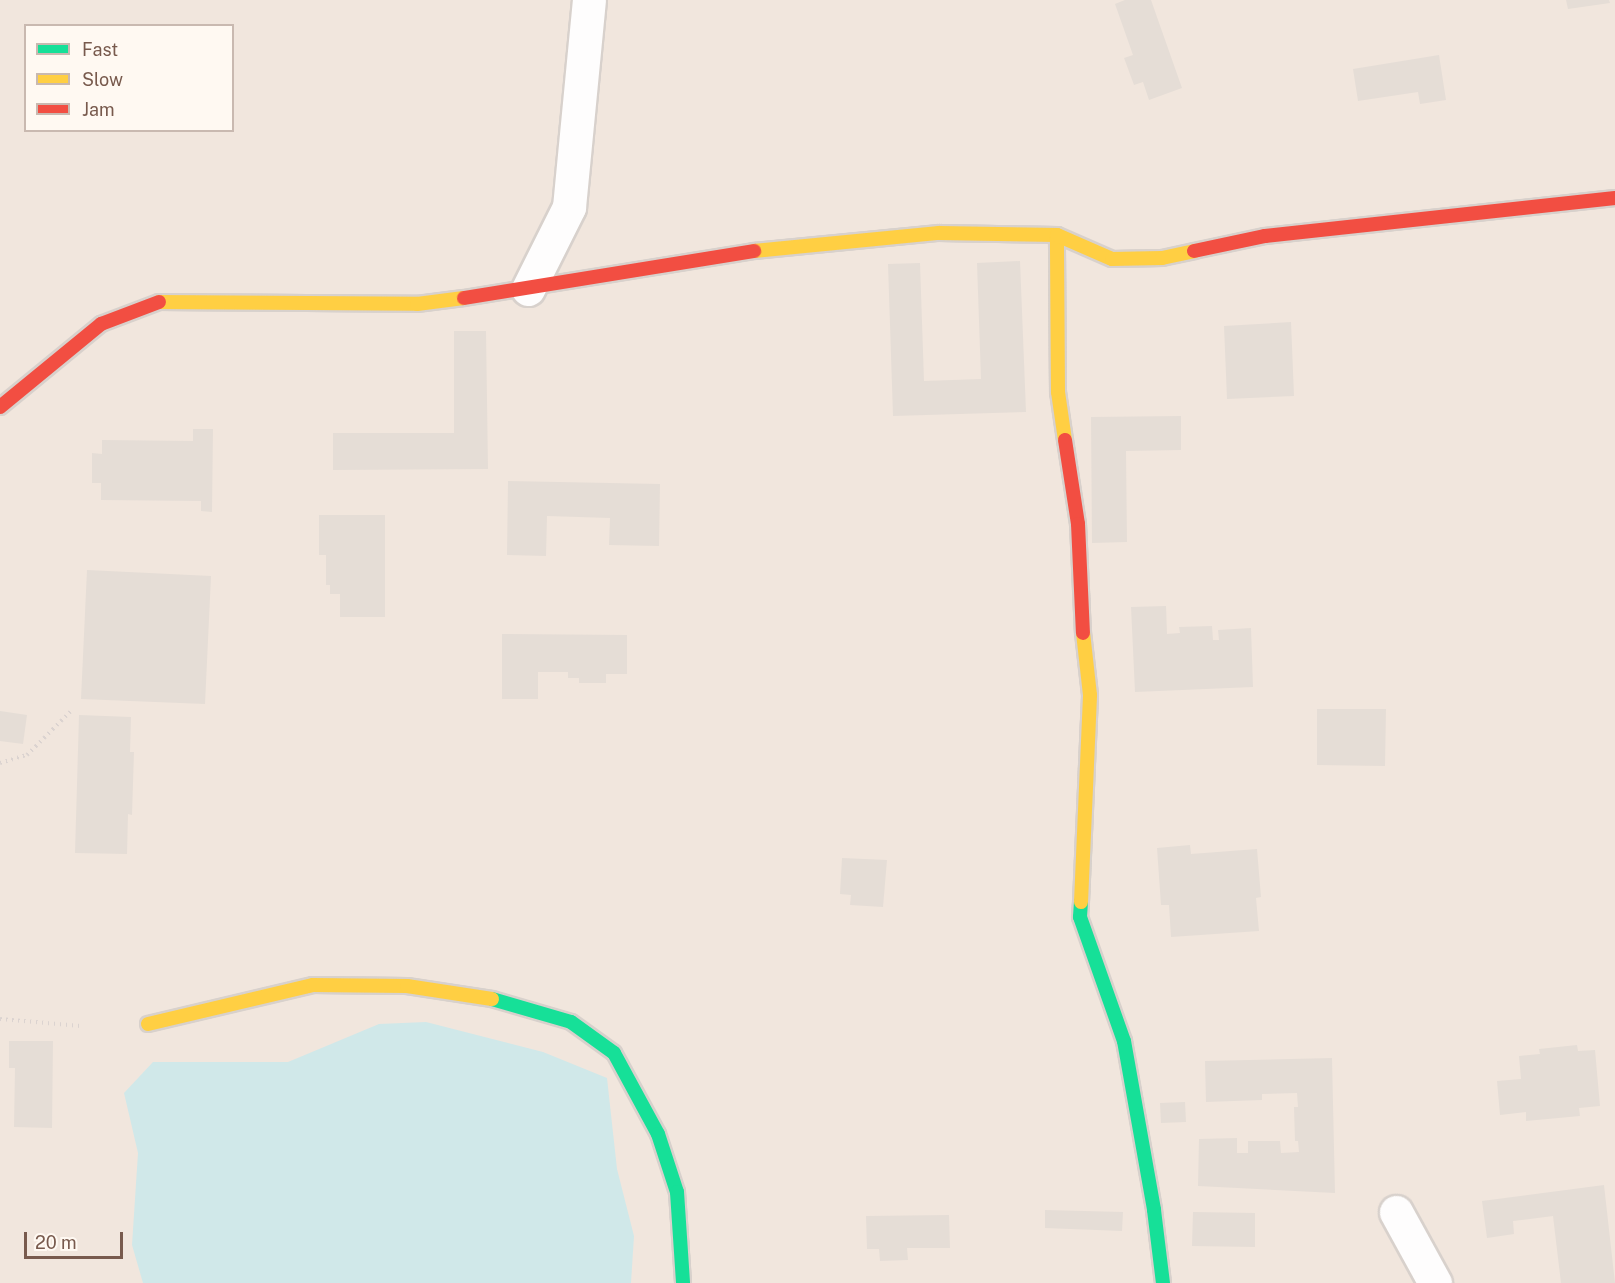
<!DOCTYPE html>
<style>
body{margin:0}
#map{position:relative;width:1615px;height:1283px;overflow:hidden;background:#f9f4ef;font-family:"Public Sans",sans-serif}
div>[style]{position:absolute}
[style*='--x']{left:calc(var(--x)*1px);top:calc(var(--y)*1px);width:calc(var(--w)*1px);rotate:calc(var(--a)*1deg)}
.residential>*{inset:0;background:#f1e6dd}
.water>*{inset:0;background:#d0e8e9}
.building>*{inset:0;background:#e5ddd6}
.path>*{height:4px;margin-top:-2px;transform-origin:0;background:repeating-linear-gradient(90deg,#dbd3d0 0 1.5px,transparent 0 6px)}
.roads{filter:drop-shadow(2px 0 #d8d1cc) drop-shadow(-2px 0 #d8d1cc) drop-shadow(0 2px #d8d1cc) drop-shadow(0 -2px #d8d1cc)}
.street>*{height:33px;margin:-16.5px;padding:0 16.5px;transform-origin:16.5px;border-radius:16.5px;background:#fefdfd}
.fast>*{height:14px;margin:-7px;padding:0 7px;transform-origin:7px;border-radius:7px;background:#16e098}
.slow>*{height:14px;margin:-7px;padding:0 7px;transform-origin:7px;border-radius:7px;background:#ffcf43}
.jam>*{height:14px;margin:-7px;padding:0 7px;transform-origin:7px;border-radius:7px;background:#f24e42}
span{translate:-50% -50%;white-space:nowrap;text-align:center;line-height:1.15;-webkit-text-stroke:5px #fff9f2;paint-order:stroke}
.legend{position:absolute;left:24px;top:24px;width:210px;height:108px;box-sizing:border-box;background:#fff9f2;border:2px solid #c9b9b0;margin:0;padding:8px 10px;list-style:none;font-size:18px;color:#785a4d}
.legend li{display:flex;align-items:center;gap:12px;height:30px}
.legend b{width:30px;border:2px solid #c9b9b0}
.scale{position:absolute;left:24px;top:1232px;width:99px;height:27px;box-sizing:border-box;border:3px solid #785a4d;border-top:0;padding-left:8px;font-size:18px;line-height:21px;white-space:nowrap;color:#785a4d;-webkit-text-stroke:4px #fff9f2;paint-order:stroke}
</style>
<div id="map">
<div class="residential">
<div style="clip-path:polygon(evenodd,0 0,1615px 0,1615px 1283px,0 1283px,0 0,26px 26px,232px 26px,232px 130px,26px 130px,26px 26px)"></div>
</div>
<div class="water">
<div style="clip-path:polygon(426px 1022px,543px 1052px,607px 1078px,617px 1169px,634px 1236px,631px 1283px,143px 1283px,132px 1245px,138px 1153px,124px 1093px,153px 1062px,288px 1062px,379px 1024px)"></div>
</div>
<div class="building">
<div style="clip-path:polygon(1125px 0,1151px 0,1182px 88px,1149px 100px,1143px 82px,1134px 85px,1124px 58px,1133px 55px,1115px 4px)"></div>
<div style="clip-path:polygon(1566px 0,1609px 0,1610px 3px,1568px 9px)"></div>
<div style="clip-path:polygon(1439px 55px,1446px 100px,1420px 104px,1418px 92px,1358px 101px,1353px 69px)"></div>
<div style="clip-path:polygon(1020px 261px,1026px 412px,893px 416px,888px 264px,920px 263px,924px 381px,981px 379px,977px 263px)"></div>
<div style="clip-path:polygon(1291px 322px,1294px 396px,1227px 399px,1224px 326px)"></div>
<div style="clip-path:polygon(454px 331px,486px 331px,488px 469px,333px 470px,333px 433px,454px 433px)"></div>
<div style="clip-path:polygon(1181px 416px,1181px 450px,1126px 451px,1127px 542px,1092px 543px,1091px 417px)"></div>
<div style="clip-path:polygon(193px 429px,213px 429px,212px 512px,201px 511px,201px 501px,101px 500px,101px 483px,92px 483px,92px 453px,102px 454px,102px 440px,193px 441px)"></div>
<div style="clip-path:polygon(508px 481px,660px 484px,659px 546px,609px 545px,610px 518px,547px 516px,546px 556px,507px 555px)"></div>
<div style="clip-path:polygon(319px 515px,385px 515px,385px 617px,340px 617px,340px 594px,330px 594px,330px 585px,326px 585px,326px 555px,319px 555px)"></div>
<div style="clip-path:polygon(87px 570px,211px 576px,205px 704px,81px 699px)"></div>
<div style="clip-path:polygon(1166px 606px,1167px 634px,1180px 633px,1179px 627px,1212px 626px,1213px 640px,1219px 640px,1218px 630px,1251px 628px,1253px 687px,1135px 692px,1131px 607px)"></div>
<div style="clip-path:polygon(502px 634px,627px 635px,627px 674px,606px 674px,606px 683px,579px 683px,579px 678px,568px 678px,568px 672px,538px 672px,538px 699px,502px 699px)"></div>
<div style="clip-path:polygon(1317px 709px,1386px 709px,1385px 766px,1317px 765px)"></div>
<div style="clip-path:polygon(0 711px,27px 715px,23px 744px,0 741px)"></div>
<div style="clip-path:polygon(79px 715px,131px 717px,130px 752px,134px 752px,132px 815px,128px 814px,127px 854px,75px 853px)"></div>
<div style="clip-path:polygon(1190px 845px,1191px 854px,1257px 849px,1261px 897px,1256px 898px,1259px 931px,1171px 937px,1169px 905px,1161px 905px,1157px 848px)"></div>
<div style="clip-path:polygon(842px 858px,887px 860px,883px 907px,850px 905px,851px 895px,840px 894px)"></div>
<div style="clip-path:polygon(9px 1041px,53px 1041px,52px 1128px,14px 1127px,15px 1068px,9px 1068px)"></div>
<div style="clip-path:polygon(1577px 1045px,1578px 1051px,1595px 1050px,1600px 1106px,1579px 1108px,1580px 1116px,1526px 1121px,1526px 1112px,1500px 1115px,1497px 1081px,1521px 1079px,1519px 1056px,1540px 1054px,1539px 1049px)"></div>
<div style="clip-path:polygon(1332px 1058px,1335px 1193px,1198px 1186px,1199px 1139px,1237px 1138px,1237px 1153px,1248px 1153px,1248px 1141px,1280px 1141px,1281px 1153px,1299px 1152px,1298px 1141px,1295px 1141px,1294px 1107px,1298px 1107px,1297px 1093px,1262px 1094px,1262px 1100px,1206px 1102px,1205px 1061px)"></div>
<div style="clip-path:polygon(1185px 1102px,1186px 1122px,1161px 1123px,1160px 1103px)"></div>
<div style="clip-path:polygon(1604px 1185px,1615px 1283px,1561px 1283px,1553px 1216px,1513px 1221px,1514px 1234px,1487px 1238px,1482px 1201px)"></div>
<div style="clip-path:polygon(1045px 1210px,1123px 1212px,1122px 1231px,1045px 1228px)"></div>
<div style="clip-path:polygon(1193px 1212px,1255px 1213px,1255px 1247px,1192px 1246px)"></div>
<div style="clip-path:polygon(949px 1215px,950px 1248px,907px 1248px,908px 1260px,880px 1261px,879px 1249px,867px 1249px,866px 1216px)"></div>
</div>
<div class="path">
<div style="--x:0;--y:763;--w:28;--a:-17"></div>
<div style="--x:27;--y:755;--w:62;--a:-45"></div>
<div style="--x:0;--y:1019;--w:81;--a:4.9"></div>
</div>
<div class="roads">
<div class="street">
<div style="--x:528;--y:289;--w:92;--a:-63.4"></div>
<div style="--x:569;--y:207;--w:208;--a:-84.5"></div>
<div style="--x:1396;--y:1212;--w:81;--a:61.2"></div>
</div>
<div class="fast">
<div style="--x:1081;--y:902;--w:15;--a:94"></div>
<div style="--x:1080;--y:917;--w:132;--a:70.5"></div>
<div style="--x:1124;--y:1041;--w:172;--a:79.9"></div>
<div style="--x:1154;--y:1210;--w:74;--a:83"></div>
<div style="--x:492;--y:999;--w:82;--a:16.2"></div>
<div style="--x:571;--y:1022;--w:53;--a:35.8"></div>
<div style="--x:614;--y:1053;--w:92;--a:61.5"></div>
<div style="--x:658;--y:1134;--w:61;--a:71.9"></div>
<div style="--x:677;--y:1192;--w:91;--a:86.2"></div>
</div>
<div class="slow">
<div style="--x:754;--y:251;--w:186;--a:-5.6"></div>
<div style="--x:939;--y:233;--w:118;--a:1"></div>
<div style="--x:159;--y:302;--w:258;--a:0.4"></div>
<div style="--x:417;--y:304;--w:47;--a:-7.3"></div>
<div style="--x:1065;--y:440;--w:49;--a:-98.3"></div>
<div style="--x:1058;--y:392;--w:157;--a:-90.4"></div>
<div style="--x:1057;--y:235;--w:60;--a:23.6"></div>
<div style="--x:1112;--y:259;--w:50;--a:-1.1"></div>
<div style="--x:1162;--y:258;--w:33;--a:-12"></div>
<div style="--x:1081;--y:902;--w:207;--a:-87.5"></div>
<div style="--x:1090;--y:695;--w:62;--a:-96.4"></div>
<div style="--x:148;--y:1024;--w:170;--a:-13.3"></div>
<div style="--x:313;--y:985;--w:94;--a:0.6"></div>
<div style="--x:407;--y:986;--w:86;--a:8.7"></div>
</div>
<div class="jam">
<div style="--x:1194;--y:251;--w:73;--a:-11.9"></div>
<div style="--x:1265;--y:236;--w:352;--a:-6.2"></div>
<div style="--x:464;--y:298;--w:294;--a:-9.2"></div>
<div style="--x:0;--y:407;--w:131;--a:-39.4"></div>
<div style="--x:101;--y:324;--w:62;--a:-20.8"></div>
<div style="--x:1065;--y:440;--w:85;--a:81.2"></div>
<div style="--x:1078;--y:524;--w:109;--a:87.4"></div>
</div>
</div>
<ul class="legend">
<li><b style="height:8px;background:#16e098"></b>Fast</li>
<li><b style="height:8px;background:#ffcf43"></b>Slow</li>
<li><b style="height:8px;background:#f24e42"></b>Jam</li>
</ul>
<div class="scale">20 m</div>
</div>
